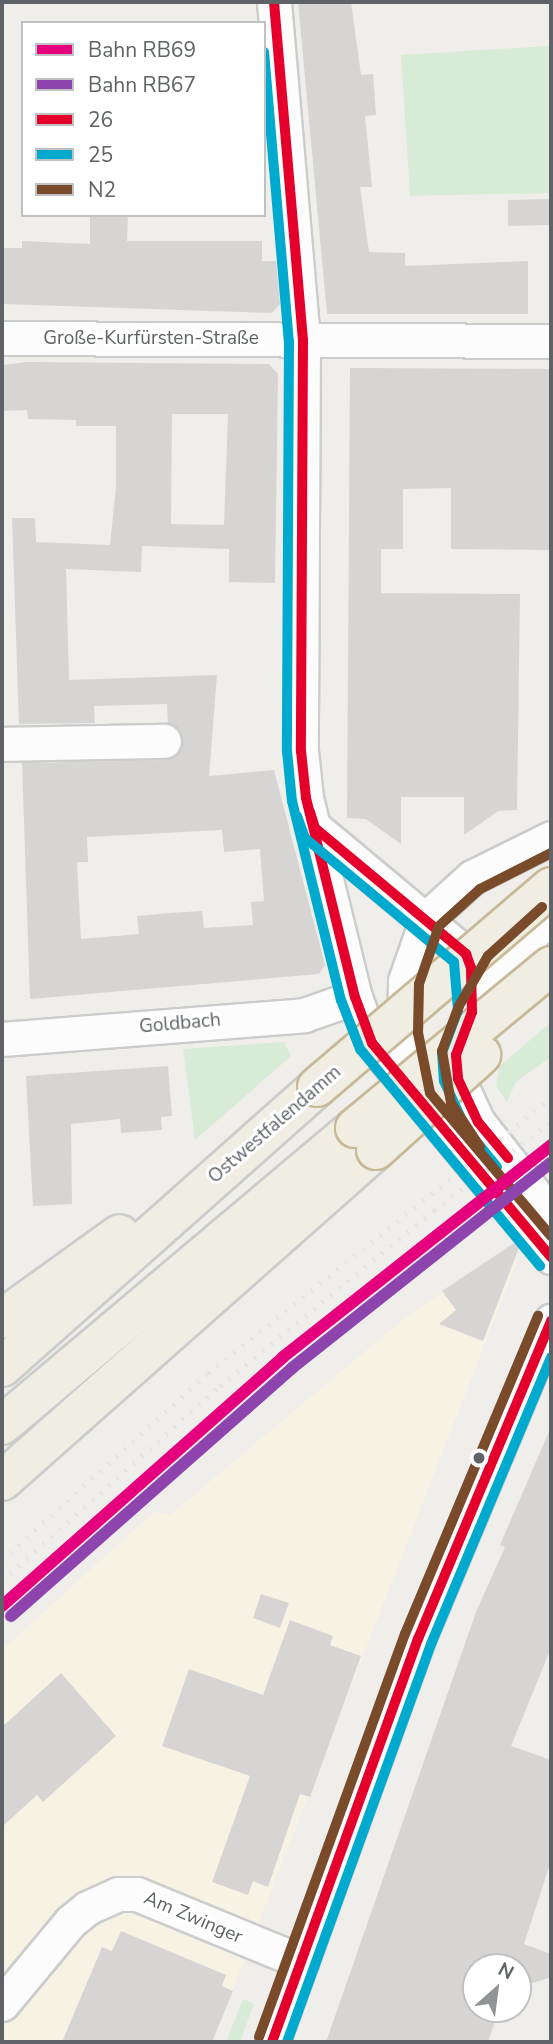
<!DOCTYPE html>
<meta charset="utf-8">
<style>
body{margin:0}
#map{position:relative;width:553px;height:2044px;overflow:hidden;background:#efeeea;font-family:"Nunito Sans",sans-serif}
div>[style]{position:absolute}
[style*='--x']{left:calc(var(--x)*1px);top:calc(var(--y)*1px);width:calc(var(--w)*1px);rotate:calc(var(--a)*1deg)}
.commercial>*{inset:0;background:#f7f3e4}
.green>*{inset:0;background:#d8ebd6}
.building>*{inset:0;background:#d6d5d3}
.roads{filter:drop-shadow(2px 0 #cbcccc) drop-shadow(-2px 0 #cbcccc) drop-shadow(0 2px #cbcccc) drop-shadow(0 -2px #cbcccc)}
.minor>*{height:33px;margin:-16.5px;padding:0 16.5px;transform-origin:16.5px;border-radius:16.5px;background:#fdfcfc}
.highway>*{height:38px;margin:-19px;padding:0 19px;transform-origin:19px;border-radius:19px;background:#f0ede3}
.rail>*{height:5px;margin-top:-2.5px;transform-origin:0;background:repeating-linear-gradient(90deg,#e4e4e4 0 2px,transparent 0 11px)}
.bridges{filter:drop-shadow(2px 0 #c8b996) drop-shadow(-2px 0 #c8b996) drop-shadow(0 2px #c8b996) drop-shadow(0 -2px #c8b996)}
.highway-bridge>*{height:38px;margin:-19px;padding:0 19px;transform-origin:19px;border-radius:19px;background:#f0ede3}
.bus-1>*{height:10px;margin:-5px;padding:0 5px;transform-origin:5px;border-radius:5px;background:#e4002b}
.bus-2>*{height:10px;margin:-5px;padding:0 5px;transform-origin:5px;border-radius:5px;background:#00a9ce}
.bus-3>*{height:10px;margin:-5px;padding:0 5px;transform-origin:5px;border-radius:5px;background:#7a4b2a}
.rail-1>*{height:12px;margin:-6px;padding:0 6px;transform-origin:6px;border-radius:6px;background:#e5007d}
.rail-2>*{height:12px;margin:-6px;padding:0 6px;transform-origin:6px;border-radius:6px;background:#8e44ad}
.dots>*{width:19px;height:19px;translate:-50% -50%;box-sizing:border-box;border:4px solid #fff;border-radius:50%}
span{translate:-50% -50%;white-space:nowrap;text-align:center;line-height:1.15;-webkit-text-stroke:6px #fff;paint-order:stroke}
.street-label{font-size:19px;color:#5f6368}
.frame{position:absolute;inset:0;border:4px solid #5f6368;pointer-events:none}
.legend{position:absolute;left:21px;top:21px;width:245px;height:196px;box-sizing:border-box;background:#fff;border:2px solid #bfc1c3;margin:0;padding:9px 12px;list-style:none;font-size:21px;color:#5f6368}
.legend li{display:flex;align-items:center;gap:14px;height:35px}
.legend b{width:35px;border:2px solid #bfc1c3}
.north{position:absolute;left:462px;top:1953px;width:70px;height:70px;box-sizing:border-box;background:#fff;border:2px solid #bfc1c3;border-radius:50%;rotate:28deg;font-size:19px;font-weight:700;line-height:28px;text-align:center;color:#5f6368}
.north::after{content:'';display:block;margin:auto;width:24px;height:32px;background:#919496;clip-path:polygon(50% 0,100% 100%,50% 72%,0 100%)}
</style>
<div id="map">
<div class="commercial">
<div style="clip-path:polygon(506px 1249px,517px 1253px,518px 1259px,212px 2042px,2px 2042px,2px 1650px,154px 1512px,170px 1515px,405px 1318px)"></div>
</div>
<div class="green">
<div style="clip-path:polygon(549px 46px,551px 193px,410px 196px,401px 55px)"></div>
<div style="clip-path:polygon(551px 1022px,551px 1057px,516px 1082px,507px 1102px,496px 1086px,500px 1066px)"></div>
<div style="clip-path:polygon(284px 1042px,291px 1056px,195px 1140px,183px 1049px)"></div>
<div style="clip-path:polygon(243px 1999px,254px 2004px,240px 2042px,226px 2042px)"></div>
</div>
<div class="building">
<div style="clip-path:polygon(298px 2px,351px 2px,361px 75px,373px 74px,376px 115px,365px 116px,372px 187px,360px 187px,369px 252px,405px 253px,405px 266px,528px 261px,528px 314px,327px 314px)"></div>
<div style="clip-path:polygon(551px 199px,551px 225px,508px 226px,508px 200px)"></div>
<div style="clip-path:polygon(90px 215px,128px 215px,127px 241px,262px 241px,262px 261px,276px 261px,280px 304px,272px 313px,2px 304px,2px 248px,22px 248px,22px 241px,90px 244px)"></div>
<div style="clip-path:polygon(evenodd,27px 362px,269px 364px,278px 374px,275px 583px,229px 582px,229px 549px,142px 546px,141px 572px,66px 569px,69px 680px,217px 675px,209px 776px,274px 770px,325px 965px,319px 974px,30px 999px,22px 763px,164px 760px,174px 757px,183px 741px,180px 731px,168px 723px,167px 704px,94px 706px,95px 723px,19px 724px,12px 518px,35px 518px,36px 542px,110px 545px,116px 486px,116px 426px,76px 426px,76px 420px,28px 419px,27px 410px,2px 411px,2px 365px,27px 362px,172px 414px,228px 414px,224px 525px,171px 524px,172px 414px,27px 362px,222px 830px,224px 852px,260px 849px,264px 901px,251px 902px,253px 925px,204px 928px,202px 911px,170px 913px,137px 916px,139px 934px,81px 939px,77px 862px,88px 862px,87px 837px,222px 830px)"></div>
<div style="clip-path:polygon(350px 368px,551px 369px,551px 550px,451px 549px,451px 488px,403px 489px,403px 549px,381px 549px,381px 593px,520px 594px,517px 810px,498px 811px,464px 835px,464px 797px,401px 797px,401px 844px,366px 819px,347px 818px)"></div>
<div style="clip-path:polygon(168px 1066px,172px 1116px,161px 1117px,162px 1130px,121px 1133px,120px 1119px,71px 1124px,72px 1204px,33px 1206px,26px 1076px)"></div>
<div style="clip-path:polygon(514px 1243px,519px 1248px,483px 1341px,439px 1324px,456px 1310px,442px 1291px)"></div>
<div style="clip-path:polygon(551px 1427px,551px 1648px,511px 1746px,551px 1760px,551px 1861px,524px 1944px,551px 1954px,551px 1977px,518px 1988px,518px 1967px,476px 1967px,476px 2009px,499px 2009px,488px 2042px,326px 2042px,476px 1612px,505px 1547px,500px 1545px)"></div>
<div style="clip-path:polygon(261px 1594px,289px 1603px,280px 1628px,253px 1618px)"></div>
<div style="clip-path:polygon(290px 1620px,333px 1636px,330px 1645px,361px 1656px,310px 1797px,300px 1794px,268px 1887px,253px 1881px,248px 1895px,212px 1882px,250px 1776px,162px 1746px,189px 1669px,263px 1695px)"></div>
<div style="clip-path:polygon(61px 1673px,116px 1736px,43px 1802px,37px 1795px,2px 1827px,2px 1727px)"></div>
<div style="clip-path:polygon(121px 1931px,226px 1975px,222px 1986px,233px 1991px,212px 2042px,62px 2042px,102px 1947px,112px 1951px)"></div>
</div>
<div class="roads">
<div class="minor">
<div style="--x:274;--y:2;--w:339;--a:85.1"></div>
<div style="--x:303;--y:340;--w:411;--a:90.3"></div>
<div style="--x:301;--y:751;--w:47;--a:83.9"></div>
<div style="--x:306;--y:798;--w:205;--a:76.2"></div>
<div style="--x:355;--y:997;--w:49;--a:69.7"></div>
<div style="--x:372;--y:1043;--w:279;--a:50.1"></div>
<div style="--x:2;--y:338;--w:549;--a:0.31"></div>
<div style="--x:2;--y:744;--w:162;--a:-1.1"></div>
<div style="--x:315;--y:828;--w:197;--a:39.8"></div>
<div style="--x:466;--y:954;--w:15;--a:70"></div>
<div style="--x:471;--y:968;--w:44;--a:88.7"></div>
<div style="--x:472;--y:1012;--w:46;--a:110.4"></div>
<div style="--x:456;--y:1055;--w:24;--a:85"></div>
<div style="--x:458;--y:1079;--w:47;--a:65.1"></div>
<div style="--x:478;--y:1122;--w:90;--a:51.7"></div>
<div style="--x:534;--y:1193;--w:37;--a:63"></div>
<div style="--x:473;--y:1010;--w:53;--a:-60.5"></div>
<div style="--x:499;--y:964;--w:70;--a:-42.1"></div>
<div style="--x:2;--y:1039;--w:303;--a:-4.5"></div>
<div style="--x:304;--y:1015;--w:54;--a:-19.4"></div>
<div style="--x:414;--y:1090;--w:57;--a:-100.1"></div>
<div style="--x:404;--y:1034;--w:53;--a:-88.9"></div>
<div style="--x:405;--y:981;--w:67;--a:-70.8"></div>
<div style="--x:427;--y:918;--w:61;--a:-42.3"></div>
<div style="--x:472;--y:877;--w:88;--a:-26.3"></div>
<div style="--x:2;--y:2004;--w:107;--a:-50.3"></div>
<div style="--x:70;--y:1922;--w:22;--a:-39"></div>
<div style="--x:87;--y:1908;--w:34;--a:-24"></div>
<div style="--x:118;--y:1894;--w:19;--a:0"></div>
<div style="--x:137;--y:1894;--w:178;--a:22.4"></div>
<div style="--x:272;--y:2042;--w:429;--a:-70.1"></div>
<div style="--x:418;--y:1639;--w:345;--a:-67.3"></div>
</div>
<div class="highway">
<div style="--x:2;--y:1319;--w:145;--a:-35.8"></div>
<div style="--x:2;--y:1367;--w:421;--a:-41.6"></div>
<div style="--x:2;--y:1425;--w:461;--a:-40.1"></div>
<div style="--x:2;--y:1481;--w:499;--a:-41.5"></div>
</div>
</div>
<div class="rail">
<div style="--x:2;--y:1560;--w:278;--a:-42.2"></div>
<div style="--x:208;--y:1373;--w:440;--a:-38.7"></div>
<div style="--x:2;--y:1581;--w:292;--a:-41.8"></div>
<div style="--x:220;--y:1386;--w:277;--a:-39.4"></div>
<div style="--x:434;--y:1210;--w:146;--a:-36.9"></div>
</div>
<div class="bridges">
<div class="highway-bridge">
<div style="--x:317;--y:1087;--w:308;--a:-40.5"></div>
<div style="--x:355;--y:1128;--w:254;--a:-39.6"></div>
<div style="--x:376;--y:1150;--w:142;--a:-42.1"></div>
</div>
</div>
<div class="bus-1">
<div style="--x:274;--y:2;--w:339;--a:85.1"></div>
<div style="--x:303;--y:340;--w:411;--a:90.3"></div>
<div style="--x:301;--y:751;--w:47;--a:83.9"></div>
<div style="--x:306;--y:798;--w:205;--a:76.2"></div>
<div style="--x:355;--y:997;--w:49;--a:69.7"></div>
<div style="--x:372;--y:1043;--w:279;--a:50.1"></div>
<div style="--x:310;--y:812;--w:17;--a:73"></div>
<div style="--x:315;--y:828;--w:197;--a:39.8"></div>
<div style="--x:466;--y:954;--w:15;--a:70"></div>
<div style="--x:471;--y:968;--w:44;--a:88.7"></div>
<div style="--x:472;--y:1012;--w:46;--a:110.4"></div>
<div style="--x:456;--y:1055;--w:24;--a:85"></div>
<div style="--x:458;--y:1079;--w:47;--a:65.1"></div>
<div style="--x:478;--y:1122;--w:47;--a:50.2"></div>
<div style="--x:272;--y:2042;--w:429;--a:-70.1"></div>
<div style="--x:418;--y:1639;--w:345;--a:-67.3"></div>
</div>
<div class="bus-2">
<div style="--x:264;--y:52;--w:290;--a:85.1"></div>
<div style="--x:289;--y:341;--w:410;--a:90.3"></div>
<div style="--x:287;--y:751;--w:50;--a:84.3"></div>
<div style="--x:292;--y:801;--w:205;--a:76.2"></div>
<div style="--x:341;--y:1000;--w:53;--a:68.8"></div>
<div style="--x:360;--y:1049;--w:282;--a:50.3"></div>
<div style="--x:297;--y:816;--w:23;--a:70"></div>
<div style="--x:305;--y:838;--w:194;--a:39.8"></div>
<div style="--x:454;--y:962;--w:48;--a:85.2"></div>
<div style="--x:458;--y:1010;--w:46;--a:110.4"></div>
<div style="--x:442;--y:1053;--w:28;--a:86"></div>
<div style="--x:444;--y:1081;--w:53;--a:65.4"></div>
<div style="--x:466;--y:1129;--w:49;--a:50.8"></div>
<div style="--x:287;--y:2042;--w:423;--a:-70.1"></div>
<div style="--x:431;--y:1644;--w:311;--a:-67.3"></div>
</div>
<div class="bus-3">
<div style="--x:551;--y:853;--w:80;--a:153.1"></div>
<div style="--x:480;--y:889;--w:55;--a:137.9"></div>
<div style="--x:439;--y:926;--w:61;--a:109"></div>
<div style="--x:419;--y:984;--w:49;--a:91.2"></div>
<div style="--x:418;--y:1033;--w:61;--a:78.7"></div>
<div style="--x:430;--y:1093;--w:187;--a:49.8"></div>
<div style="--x:480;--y:1147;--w:53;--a:-123.4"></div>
<div style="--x:451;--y:1103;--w:53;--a:-99.8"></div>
<div style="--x:442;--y:1051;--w:48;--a:-69.3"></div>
<div style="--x:459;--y:1006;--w:58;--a:-59.9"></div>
<div style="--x:488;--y:956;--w:73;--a:-42.2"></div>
<div style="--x:259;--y:2037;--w:429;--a:-70.1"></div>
<div style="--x:405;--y:1634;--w:345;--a:-67.3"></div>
</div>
<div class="rail-1">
<div style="--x:2;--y:1606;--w:375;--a:-41.5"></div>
<div style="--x:283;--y:1357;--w:342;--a:-38.3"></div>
</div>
<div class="rail-2">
<div style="--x:11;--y:1616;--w:375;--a:-41.4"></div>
<div style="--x:292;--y:1368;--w:330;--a:-38.4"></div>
</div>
<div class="dots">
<div style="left:479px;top:1458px;background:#5f6368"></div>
</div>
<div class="street-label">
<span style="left:151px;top:339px">Große-Kurfürsten-Straße</span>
<span style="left:180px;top:1024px;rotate:-5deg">Goldbach</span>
<span style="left:275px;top:1125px;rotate:-41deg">Ostwestfalendamm</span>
<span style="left:193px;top:1918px;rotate:23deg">Am Zwinger</span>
</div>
<div class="frame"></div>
<ul class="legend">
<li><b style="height:9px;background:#e5007d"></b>Bahn RB69</li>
<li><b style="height:9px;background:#8e44ad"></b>Bahn RB67</li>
<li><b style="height:9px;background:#e4002b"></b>26</li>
<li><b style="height:9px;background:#00a9ce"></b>25</li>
<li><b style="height:9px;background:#7a4b2a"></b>N2</li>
</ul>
<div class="north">N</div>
</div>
